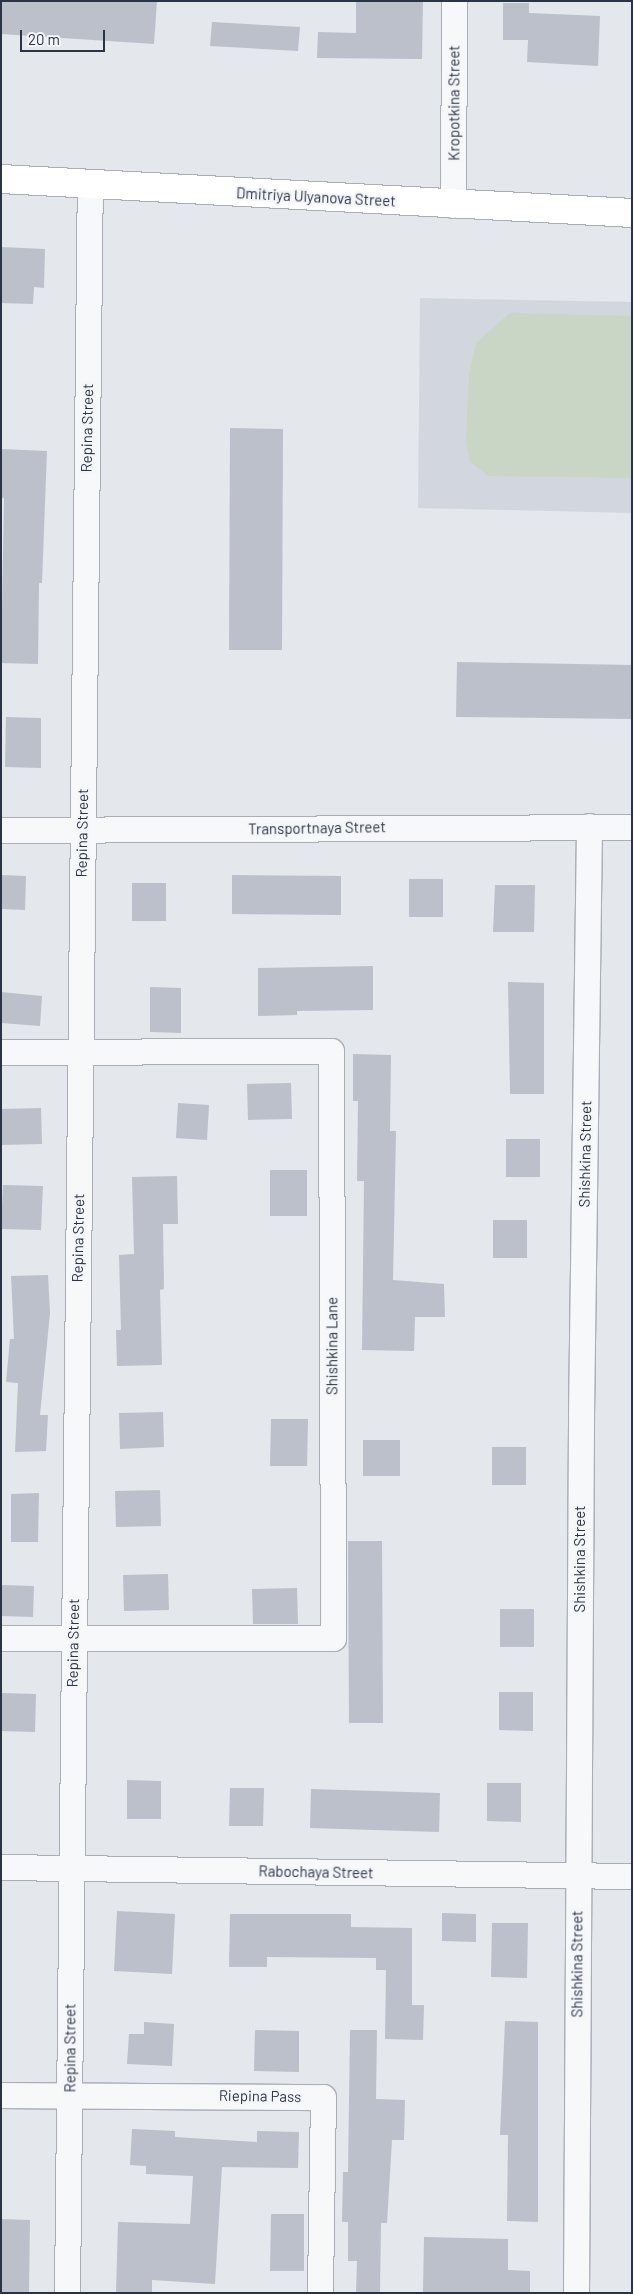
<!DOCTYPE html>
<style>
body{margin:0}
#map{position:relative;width:633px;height:2294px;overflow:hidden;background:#e4e7ec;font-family:Barlow,sans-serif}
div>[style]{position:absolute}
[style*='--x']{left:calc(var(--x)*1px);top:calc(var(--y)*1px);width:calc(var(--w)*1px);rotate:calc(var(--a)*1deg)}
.built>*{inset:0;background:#d2d6de}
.green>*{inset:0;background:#c9d6c5}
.building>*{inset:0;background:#bbc0ca}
.roads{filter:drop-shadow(1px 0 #a9aeb7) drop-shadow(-1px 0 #a9aeb7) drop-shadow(0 1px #a9aeb7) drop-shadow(0 -1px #a9aeb7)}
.street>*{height:25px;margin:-12.5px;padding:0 12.5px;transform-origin:12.5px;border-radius:12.5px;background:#f7f8fa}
.secondary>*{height:28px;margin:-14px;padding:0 14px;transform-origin:14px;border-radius:14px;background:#fff}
span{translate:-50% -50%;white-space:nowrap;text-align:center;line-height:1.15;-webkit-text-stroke:5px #f4f6f9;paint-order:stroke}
.street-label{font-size:15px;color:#2b3445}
.frame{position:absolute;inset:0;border:2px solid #2b3445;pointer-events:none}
.scale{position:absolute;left:20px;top:30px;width:85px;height:22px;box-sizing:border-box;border:2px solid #2b3445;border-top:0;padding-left:6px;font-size:15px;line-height:18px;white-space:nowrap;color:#2b3445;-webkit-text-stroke:4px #f4f6f9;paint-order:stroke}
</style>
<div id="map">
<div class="built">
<div style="clip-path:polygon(420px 298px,632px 302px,632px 513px,418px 508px)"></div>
</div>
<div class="green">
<div style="clip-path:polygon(510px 313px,632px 316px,632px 478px,489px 476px,470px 462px,466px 442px,469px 374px,476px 343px)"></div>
</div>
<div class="building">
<div style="clip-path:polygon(1px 1px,157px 1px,154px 44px,1px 34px)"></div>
<div style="clip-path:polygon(356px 1px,423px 1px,422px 59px,317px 58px,318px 32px,356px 33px)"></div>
<div style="clip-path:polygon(503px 3px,529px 3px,529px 13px,600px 16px,598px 66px,527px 62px,528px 40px,503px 40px)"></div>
<div style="clip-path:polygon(212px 22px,300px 27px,298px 51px,210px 46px)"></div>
<div style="clip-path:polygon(1px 247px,45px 249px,44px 288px,34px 287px,33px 304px,1px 303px)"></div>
<div style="clip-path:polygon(230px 428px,283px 429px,282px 650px,229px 650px)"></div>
<div style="clip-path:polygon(1px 449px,47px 451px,42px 583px,39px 583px,38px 664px,1px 663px,4px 498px,1px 498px)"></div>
<div style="clip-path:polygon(457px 662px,632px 665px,632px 719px,456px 717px)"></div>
<div style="clip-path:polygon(6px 717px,41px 718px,41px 768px,5px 767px)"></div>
<div style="clip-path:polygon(1px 875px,26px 876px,25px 910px,1px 909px)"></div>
<div style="clip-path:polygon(232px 875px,341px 876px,341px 915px,232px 914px)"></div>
<div style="clip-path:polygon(409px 879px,443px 879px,443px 917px,409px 917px)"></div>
<div style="clip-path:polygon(132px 883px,166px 883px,166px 921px,132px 921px)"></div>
<div style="clip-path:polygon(495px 885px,535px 885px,534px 932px,493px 932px)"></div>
<div style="clip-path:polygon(373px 966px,373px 1010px,297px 1011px,297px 1015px,258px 1016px,258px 968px)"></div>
<div style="clip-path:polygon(508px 982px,544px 983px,544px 1094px,510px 1094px)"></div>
<div style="clip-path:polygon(150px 987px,181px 988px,181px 1033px,150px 1032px)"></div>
<div style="clip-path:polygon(1px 992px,42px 996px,40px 1026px,1px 1023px)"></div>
<div style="clip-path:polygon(353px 1054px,391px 1055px,390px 1131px,396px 1131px,393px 1280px,444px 1284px,445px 1317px,415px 1317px,414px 1351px,362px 1350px,364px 1181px,357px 1181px,358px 1101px,353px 1101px)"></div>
<div style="clip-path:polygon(291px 1083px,292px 1119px,248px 1120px,247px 1084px)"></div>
<div style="clip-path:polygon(178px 1103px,209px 1105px,207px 1140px,176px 1138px)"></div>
<div style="clip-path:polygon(41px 1108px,42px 1144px,1px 1145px,1px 1109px)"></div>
<div style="clip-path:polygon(506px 1139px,540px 1139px,540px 1177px,506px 1177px)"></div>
<div style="clip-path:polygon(270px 1170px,307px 1170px,307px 1216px,270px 1216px)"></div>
<div style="clip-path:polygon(177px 1176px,178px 1224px,163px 1224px,164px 1289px,160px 1290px,162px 1365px,117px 1366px,116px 1330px,121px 1330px,119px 1255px,134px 1254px,132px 1177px)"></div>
<div style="clip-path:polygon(3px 1185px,43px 1186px,41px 1230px,1px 1229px)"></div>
<div style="clip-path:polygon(493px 1220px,527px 1220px,527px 1258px,493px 1258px)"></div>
<div style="clip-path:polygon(48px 1275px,50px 1313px,40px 1415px,48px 1415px,46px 1451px,15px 1452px,18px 1383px,6px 1382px,10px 1339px,14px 1339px,11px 1276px)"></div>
<div style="clip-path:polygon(163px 1412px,164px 1447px,120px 1449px,119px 1413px)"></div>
<div style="clip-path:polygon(271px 1419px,308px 1419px,307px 1466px,270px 1466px)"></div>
<div style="clip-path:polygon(363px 1440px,400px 1440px,400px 1476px,363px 1476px)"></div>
<div style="clip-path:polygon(492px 1447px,526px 1447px,526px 1485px,492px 1485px)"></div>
<div style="clip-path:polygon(160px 1490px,161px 1526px,116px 1527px,115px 1491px)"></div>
<div style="clip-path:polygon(39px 1493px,38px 1542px,11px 1542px,11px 1494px)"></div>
<div style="clip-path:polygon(348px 1541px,382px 1541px,383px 1723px,349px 1723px)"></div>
<div style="clip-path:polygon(168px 1574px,169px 1610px,124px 1611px,123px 1575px)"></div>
<div style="clip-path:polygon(2px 1585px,34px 1586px,33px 1617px,1px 1616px)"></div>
<div style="clip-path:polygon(297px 1588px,298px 1624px,253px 1624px,252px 1589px)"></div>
<div style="clip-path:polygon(500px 1609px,534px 1609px,534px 1647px,500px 1647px)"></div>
<div style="clip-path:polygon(499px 1692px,533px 1692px,533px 1731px,499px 1730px)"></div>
<div style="clip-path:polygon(1px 1693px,36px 1694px,35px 1732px,1px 1731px)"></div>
<div style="clip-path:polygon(127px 1780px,161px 1781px,161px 1819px,127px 1819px)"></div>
<div style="clip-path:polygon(487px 1783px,521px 1783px,521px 1822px,487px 1821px)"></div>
<div style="clip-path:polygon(230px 1788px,264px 1788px,263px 1826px,229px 1826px)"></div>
<div style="clip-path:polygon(311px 1789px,440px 1793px,439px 1832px,310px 1828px)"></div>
<div style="clip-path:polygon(117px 1911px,175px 1914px,172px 1974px,114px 1971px)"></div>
<div style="clip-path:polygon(442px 1913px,476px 1914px,476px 1942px,442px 1941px)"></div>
<div style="clip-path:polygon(230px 1914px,351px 1914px,351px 1927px,412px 1928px,412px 2005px,424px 2005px,423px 2040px,385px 2039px,386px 1970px,376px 1970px,376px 1958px,267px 1957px,267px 1967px,229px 1967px)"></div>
<div style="clip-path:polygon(492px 1923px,528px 1923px,527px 1978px,491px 1977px)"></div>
<div style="clip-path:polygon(505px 2021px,538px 2022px,538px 2222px,507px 2221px,508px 2135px,500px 2135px)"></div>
<div style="clip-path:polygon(144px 2022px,174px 2024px,172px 2066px,127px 2064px,129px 2034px,144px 2034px)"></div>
<div style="clip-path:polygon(255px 2030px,299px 2031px,299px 2072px,254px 2071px)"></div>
<div style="clip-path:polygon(350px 2030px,377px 2030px,376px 2099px,405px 2100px,404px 2140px,392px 2140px,387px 2223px,381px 2223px,380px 2293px,356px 2293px,357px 2261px,348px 2261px,348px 2222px,342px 2222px,343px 2172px,348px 2172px)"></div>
<div style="clip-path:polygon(132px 2129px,175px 2131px,175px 2137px,257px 2142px,257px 2131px,299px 2132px,298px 2168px,222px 2167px,215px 2284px,152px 2280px,152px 2293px,116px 2293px,118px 2222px,190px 2224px,193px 2176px,146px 2174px,146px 2166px,130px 2165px)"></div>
<div style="clip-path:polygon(271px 2214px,304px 2214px,304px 2271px,270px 2271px)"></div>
<div style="clip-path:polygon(1px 2219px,30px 2220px,29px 2293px,1px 2293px)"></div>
<div style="clip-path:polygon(424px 2237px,508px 2239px,508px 2270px,530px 2271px,530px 2293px,423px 2293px)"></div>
</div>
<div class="roads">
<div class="street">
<div style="--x:453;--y:205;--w:204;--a:-89.7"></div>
<div style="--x:1;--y:830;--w:631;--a:-0.27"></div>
<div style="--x:1;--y:1052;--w:330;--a:-0.2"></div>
<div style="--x:331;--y:1051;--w:587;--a:89.8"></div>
<div style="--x:333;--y:1638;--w:332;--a:180"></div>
<div style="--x:1;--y:1867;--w:631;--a:0.82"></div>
<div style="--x:1;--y:2095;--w:322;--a:0.4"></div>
<div style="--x:323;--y:2097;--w:196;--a:90.9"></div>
<div style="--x:67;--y:2293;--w:2109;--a:-89.38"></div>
<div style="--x:576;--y:2293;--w:878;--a:-89.67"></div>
<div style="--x:581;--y:1415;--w:589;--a:-89.22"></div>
</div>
<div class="secondary">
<div style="--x:1;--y:179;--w:632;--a:3.08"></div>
</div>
</div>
<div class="street-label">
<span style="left:454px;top:103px;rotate:-90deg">Kropotkina Street</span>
<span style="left:316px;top:197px;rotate:3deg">Dmitriya Ulyanova Street</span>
<span style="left:87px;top:428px;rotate:-89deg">Repina Street</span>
<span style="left:317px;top:828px;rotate:-1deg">Transportnaya Street</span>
<span style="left:82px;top:833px;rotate:-89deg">Repina Street</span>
<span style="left:585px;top:1154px;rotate:-89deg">Shishkina Street</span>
<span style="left:78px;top:1238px;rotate:-89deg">Repina Street</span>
<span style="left:332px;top:1346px;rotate:-90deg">Shishkina Lane</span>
<span style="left:580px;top:1559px;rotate:-90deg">Shishkina Street</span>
<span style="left:73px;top:1643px;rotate:-89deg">Repina Street</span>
<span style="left:316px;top:1872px;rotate:1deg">Rabochaya Street</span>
<span style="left:577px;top:1964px;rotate:-90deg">Shishkina Street</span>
<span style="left:70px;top:2048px;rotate:-90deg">Repina Street</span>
<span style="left:260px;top:2096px;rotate:1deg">Riepina Pass</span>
</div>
<div class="frame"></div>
<div class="scale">20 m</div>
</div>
